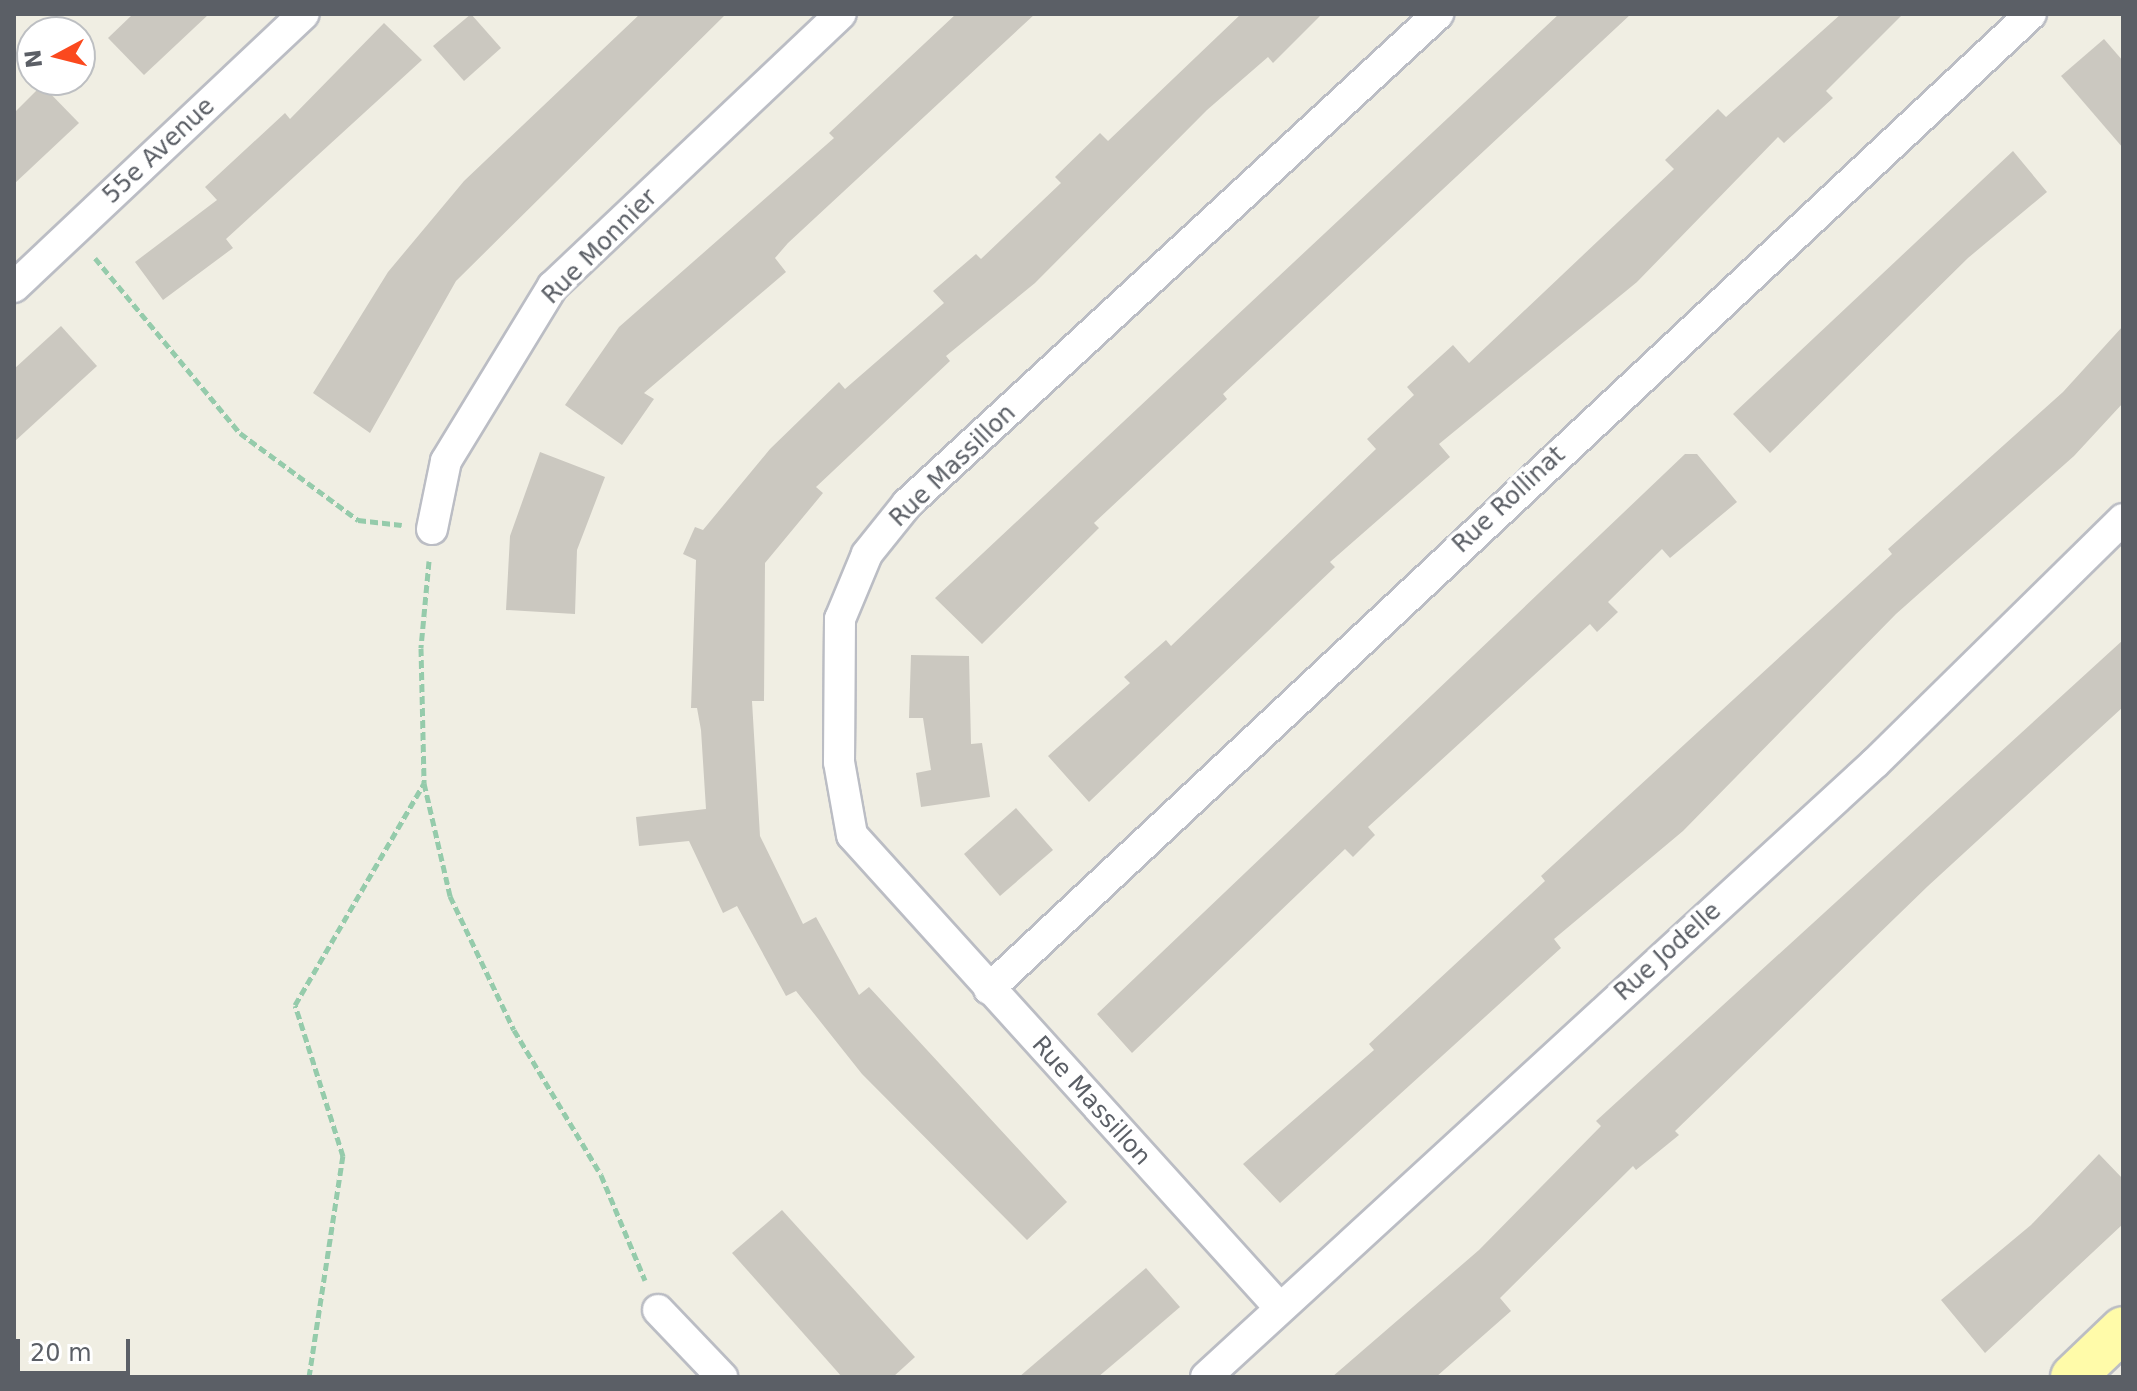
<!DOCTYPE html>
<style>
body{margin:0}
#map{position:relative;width:2137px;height:1391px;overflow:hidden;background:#f0eee3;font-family:"DejaVu Sans",sans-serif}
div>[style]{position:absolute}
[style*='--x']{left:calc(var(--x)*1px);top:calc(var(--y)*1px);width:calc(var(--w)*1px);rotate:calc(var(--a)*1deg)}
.building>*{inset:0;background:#cbc8c0}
.path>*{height:5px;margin-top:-2.5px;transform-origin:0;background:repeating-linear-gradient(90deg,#95cbab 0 8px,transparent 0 12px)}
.roads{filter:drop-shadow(2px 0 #bbbdc4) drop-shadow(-2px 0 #bbbdc4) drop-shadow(0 2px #bbbdc4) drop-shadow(0 -2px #bbbdc4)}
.minor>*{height:30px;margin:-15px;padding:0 15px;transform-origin:15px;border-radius:15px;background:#fff}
.primary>*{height:44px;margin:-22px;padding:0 22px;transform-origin:22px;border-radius:22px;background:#fffba9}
span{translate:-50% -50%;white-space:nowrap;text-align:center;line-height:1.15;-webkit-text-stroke:7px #fff;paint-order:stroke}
.street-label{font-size:24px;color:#5b5f66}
.frame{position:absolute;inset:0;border:16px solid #5b5f66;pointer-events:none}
.north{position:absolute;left:16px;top:16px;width:80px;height:80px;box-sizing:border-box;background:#fff;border:2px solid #bdbfc2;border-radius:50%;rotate:263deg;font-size:22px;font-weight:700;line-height:32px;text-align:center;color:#5b5f66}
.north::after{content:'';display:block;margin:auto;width:28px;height:36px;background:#fb491e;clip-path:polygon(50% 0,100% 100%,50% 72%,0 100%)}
.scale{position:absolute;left:16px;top:1339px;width:114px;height:36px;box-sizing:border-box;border:4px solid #5b5f66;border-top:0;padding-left:10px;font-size:24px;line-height:28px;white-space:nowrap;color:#5b5f66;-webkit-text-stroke:6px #fff;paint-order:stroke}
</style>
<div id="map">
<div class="building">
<div style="clip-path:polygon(133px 14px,209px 14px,144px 75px,108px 38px)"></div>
<div style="clip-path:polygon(471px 14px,501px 48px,464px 81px,433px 46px)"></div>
<div style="clip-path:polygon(640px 14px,726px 14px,456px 281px,370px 433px,313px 393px,388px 272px,464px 181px)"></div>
<div style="clip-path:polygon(956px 14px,1035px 14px,788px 243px,775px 258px,786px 272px,644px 393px,654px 399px,622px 445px,565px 405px,619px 327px,834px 138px,829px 133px)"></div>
<div style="clip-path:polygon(1241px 14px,1322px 14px,1273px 63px,1268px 57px,1207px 110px,1035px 283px,946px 356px,950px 361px,816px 487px,823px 493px,765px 563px,764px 701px,752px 701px,760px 836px,803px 924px,816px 917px,859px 995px,869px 987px,1067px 1202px,1027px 1240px,862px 1074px,796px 991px,786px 996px,737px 906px,723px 913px,689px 841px,639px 846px,636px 817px,706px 809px,701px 730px,697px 708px,691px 708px,696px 560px,683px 554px,695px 527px,703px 530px,770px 449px,839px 382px,845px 389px,944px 303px,933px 291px,976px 254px,981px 259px,1061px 183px,1055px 177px,1100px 133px,1108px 141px)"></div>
<div style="clip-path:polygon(1559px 14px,1631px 14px,1223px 394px,1227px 399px,1094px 523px,1099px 528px,982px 644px,935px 598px)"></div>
<div style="clip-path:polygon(1841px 14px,1903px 14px,1826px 91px,1833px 98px,1784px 143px,1778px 137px,1637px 282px,1439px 444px,1450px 457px,1330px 562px,1335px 567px,1089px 802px,1048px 756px,1130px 683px,1124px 677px,1166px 640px,1171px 646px,1376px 449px,1367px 439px,1414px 395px,1407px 387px,1453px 345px,1469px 363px,1674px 169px,1665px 160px,1718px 109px,1726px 117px)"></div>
<div style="clip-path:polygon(384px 23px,422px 60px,226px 239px,233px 248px,163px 300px,135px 262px,217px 200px,205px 187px,285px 113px,290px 119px)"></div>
<div style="clip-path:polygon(2104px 39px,2123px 61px,2123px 148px,2061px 76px)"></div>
<div style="clip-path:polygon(42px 85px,79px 123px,14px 184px,14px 113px)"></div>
<div style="clip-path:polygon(2013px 151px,2047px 192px,1968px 258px,1770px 453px,1733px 414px)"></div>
<div style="clip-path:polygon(61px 326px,97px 366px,14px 442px,14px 369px)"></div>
<div style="clip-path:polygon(2123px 326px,2123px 403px,2074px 456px,1896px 614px,1683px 831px,1554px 939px,1561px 948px,1280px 1203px,1243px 1164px,1374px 1050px,1369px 1044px,1545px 881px,1541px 876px,1892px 554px,1888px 549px,2063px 392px)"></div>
<div style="clip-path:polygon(540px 452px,605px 477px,577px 550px,575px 614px,506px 610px,510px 536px)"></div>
<div style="clip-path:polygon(1685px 454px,1697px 454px,1737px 502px,1670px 558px,1662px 549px,1608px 602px,1618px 612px,1597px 632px,1590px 624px,1368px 827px,1375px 835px,1353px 857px,1345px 849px,1132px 1053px,1097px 1014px)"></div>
<div style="clip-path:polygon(2123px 640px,2123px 707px,1928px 886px,1675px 1131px,1679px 1135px,1636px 1170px,1633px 1166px,1500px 1298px,1511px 1311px,1436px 1377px,1332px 1377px,1479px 1250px,1601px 1126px,1596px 1121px)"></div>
<div style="clip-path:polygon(911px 655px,969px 656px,971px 744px,982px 743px,990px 797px,921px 807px,916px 773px,931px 770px,923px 718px,909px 718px)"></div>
<div style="clip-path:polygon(1016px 808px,1053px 850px,1000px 896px,964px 854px)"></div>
<div style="clip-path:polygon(2099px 1154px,2123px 1179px,2123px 1224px,1985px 1353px,1941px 1300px,2031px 1225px)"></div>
<div style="clip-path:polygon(782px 1210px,915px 1357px,893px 1377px,842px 1377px,732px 1253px)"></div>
<div style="clip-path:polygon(1146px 1268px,1180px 1307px,1130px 1350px,1098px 1377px,1019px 1377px)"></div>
</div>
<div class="path">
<div style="--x:95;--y:258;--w:227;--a:50.4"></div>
<div style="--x:240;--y:433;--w:147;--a:36.4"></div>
<div style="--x:358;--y:520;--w:44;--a:6.5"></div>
<div style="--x:429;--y:561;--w:87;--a:95.3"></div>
<div style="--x:421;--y:648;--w:135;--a:88.7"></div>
<div style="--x:424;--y:783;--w:116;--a:77"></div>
<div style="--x:450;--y:896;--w:148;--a:64.5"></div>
<div style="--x:514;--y:1030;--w:169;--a:59"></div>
<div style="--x:601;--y:1175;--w:114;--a:67.3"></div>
<div style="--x:309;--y:1377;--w:224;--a:-81.3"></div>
<div style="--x:343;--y:1156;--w:158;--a:-107.6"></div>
<div style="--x:295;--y:1005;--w:257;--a:-59.8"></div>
</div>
<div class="roads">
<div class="minor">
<div style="--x:14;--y:287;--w:398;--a:-43.3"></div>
<div style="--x:432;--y:529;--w:69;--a:-78.4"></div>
<div style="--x:446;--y:461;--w:205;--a:-58.6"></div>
<div style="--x:553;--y:286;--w:396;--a:-43.4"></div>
<div style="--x:989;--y:989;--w:1427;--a:-43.1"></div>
<div style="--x:1279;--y:1307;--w:636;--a:-132.13"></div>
<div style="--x:852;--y:835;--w:74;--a:-100.1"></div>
<div style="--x:839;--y:762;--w:143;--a:-89.6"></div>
<div style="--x:840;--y:619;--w:70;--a:-67.4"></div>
<div style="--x:867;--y:554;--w:64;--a:-51.3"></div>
<div style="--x:907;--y:504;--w:723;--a:-42.7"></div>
<div style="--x:658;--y:1310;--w:93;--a:46.3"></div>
<div style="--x:1206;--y:1377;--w:908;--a:-42.55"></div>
<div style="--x:1875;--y:763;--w:348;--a:-44.5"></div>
</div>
<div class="primary">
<div style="--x:2073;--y:1377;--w:69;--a:-43.8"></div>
</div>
</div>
<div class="street-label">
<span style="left:159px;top:151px;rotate:-43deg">55e Avenue</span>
<span style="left:600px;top:247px;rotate:-45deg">Rue Monnier</span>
<span style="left:953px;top:466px;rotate:-44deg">Rue Massillon</span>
<span style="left:1509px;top:500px;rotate:-43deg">Rue Rollinat</span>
<span style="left:1668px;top:952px;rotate:-42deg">Rue Jodelle</span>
<span style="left:1091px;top:1101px;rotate:48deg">Rue Massillon</span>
</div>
<div class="frame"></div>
<div class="north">N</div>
<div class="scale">20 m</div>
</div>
